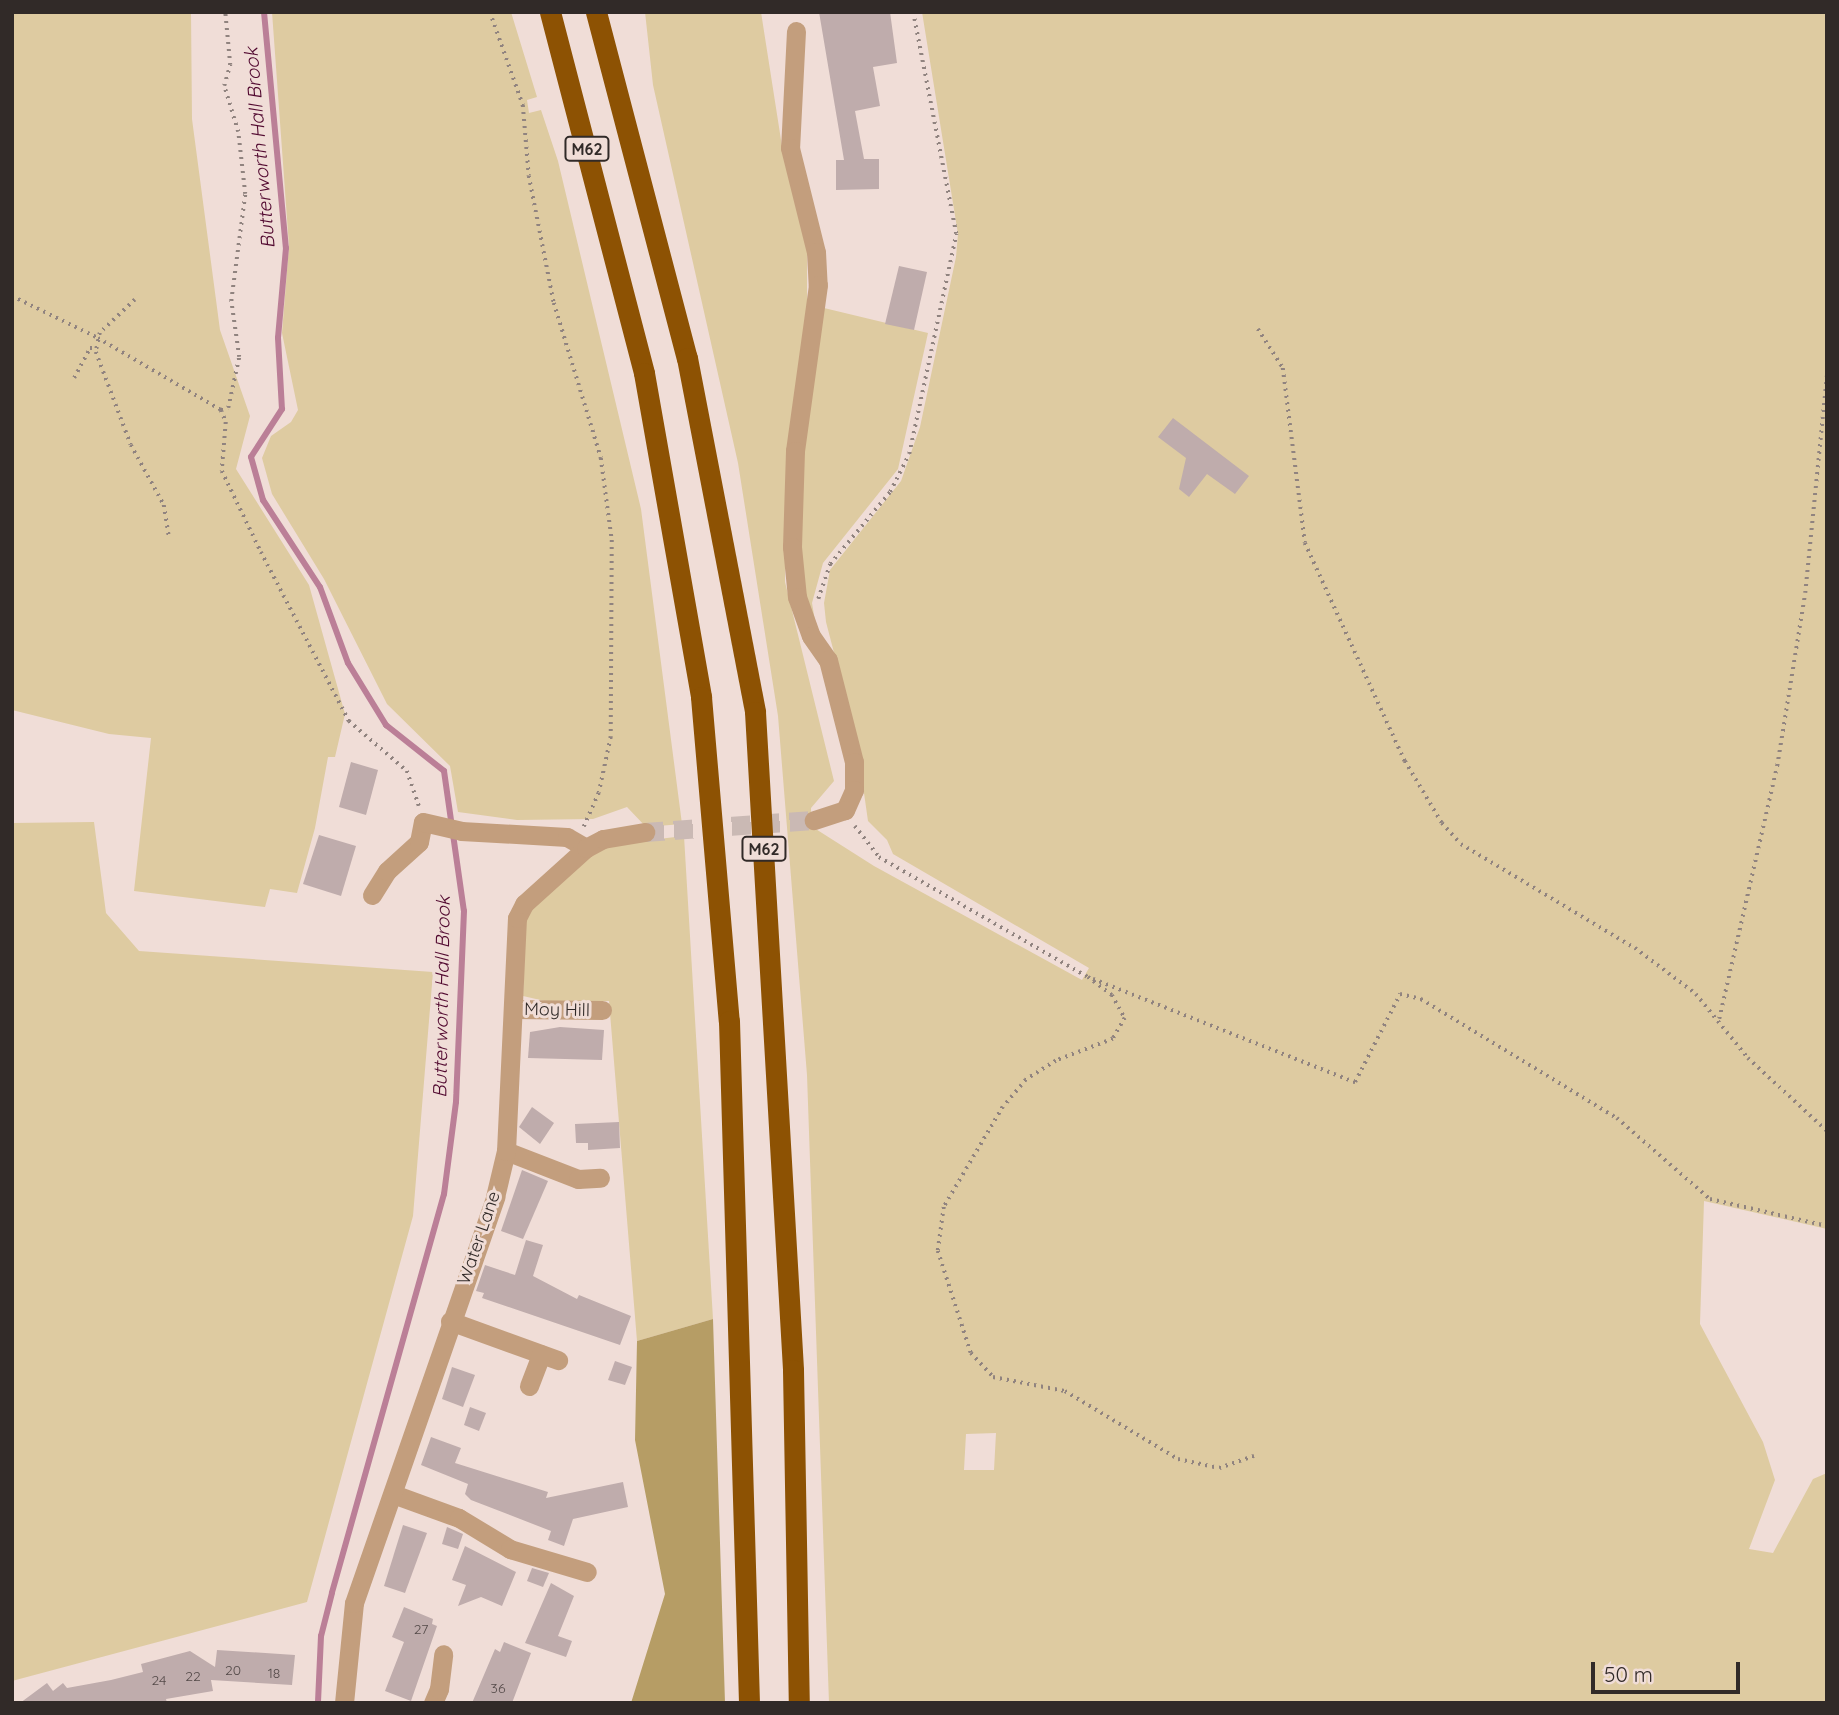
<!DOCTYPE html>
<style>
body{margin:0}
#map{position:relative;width:1839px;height:1715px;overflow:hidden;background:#f0ddd7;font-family:Quicksand,sans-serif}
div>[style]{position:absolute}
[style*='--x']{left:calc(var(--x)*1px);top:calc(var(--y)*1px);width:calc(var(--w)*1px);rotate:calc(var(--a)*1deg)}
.green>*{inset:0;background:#decba1}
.forest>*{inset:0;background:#b69d65}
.stream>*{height:6px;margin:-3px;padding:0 3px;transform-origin:3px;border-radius:3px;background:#bb7f97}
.building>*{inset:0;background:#bfacac}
.minor-tunnel>*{height:19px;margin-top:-9.5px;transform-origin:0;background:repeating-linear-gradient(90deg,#cab9b4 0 19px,transparent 0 29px)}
.path>*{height:3.5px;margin-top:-1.75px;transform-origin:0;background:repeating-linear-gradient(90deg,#90837f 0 2px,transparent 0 7px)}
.minor>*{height:19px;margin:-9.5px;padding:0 9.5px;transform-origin:9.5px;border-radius:9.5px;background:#c39e7d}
.highway>*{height:21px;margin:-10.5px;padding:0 10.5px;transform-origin:10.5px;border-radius:10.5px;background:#8d5203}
span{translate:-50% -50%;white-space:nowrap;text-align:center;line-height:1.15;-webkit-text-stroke:6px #f0ddd7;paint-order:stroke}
.number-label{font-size:14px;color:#544a49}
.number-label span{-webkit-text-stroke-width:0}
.shield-label span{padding:2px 5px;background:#f0ddd7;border:2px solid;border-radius:5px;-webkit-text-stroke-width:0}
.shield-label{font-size:16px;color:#312a28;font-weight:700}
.street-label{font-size:18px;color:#312a28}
.water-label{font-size:19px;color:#51082f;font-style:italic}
.frame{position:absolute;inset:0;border:14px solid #312a28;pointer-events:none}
.scale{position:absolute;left:1591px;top:1662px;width:149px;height:32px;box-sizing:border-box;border:4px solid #312a28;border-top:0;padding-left:9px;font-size:21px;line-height:24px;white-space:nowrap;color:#312a28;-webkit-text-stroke:5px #f0ddd7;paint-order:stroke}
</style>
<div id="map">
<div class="green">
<div style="clip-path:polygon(12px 12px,191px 12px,192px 119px,220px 330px,250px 416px,236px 469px,309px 585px,345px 714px,335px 757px,328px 757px,315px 828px,297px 893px,270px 889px,265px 907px,134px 891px,151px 738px,109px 734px,12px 710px)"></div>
<div style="clip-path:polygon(272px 12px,511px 12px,537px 97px,527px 100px,529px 113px,541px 110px,558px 161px,641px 509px,682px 824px,646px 827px,627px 807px,593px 819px,517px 820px,458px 812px,450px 766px,387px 704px,324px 579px,272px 494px,262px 458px,271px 436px,291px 422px,298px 410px,282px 333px,289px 246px)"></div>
<div style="clip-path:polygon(evenodd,645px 12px,761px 12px,784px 159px,807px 247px,807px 305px,785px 502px,785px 582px,834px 781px,811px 808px,811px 826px,874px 866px,1082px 980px,1089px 968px,893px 854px,887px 840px,868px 821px,856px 737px,826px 622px,824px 603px,830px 570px,901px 481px,920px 427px,956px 257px,958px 234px,922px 12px,1827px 12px,1827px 1229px,1704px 1201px,1700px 1324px,1763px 1442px,1775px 1480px,1749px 1549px,1773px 1553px,1813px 1479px,1827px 1473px,1827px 1703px,829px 1703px,807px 1075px,778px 716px,738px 463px,653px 85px,645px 12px,996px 1433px,994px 1470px,964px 1470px,966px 1434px,996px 1433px)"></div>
<div style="clip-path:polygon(824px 308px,928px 333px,898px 469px,823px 563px,812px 603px,817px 633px,802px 596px,797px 541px,801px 438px)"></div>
<div style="clip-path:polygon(94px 822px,106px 913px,139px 951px,433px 972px,413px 1216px,307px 1602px,12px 1681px,12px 823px)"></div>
<div style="clip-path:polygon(684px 836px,713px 1319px,637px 1341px,609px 1001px,549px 1002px,523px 996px,526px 912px,599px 846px)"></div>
</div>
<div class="forest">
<div style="clip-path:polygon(713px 1319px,725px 1703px,631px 1703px,665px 1594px,635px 1440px,637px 1341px)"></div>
</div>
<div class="stream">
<div style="--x:264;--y:12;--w:237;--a:84.7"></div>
<div style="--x:286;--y:248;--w:90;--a:95.1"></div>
<div style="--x:278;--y:338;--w:71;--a:86.8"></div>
<div style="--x:282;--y:409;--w:57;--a:122.9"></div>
<div style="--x:251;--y:457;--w:45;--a:74.4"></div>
<div style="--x:263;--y:500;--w:104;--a:56.8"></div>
<div style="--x:320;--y:587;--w:81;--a:69.8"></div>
<div style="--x:348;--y:663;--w:73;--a:58.5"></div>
<div style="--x:386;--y:725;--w:74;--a:38.4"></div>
<div style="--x:444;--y:771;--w:141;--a:81.9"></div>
<div style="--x:464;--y:911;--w:191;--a:92.4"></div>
<div style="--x:456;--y:1102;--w:93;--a:97.4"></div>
<div style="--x:444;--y:1194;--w:414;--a:105.7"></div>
<div style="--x:332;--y:1593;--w:44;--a:104.3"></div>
<div style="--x:321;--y:1636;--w:67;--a:92.6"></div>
</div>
<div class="building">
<div style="clip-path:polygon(819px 12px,890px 12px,897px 63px,873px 67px,880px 106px,855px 111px,864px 159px,879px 159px,879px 189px,836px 190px,836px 160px,844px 160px)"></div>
<div style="clip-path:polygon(899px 266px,927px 272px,914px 330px,885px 324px)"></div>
<div style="clip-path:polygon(1173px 418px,1249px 476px,1235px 494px,1207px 474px,1189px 497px,1179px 489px,1186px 458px,1158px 437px)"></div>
<div style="clip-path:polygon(351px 762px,378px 770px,366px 815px,339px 807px)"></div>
<div style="clip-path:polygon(319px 835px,356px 846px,341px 896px,303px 884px)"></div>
<div style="clip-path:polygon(560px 1027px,604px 1030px,602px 1060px,528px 1058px,530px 1032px)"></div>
<div style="clip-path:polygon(532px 1107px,554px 1123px,540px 1144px,519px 1127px)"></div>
<div style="clip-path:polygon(619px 1122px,620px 1148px,588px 1150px,588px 1143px,576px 1143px,575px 1124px)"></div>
<div style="clip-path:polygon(522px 1170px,548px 1181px,523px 1239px,501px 1231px)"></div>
<div style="clip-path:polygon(526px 1240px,543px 1245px,533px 1276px,577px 1299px,579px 1295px,631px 1316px,620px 1345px,482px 1298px,484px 1293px,476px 1291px,485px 1265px,515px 1275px)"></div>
<div style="clip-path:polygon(615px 1361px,632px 1367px,625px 1385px,608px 1380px)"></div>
<div style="clip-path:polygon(452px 1367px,475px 1375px,463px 1407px,442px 1399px)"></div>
<div style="clip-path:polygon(470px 1407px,486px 1413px,479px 1431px,464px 1425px)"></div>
<div style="clip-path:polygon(431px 1437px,461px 1448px,455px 1463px,548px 1492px,546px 1498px,623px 1482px,628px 1507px,573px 1519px,564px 1546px,548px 1540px,551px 1531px,471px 1500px,465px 1494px,468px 1484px,421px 1465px)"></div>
<div style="clip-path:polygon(403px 1525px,427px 1533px,405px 1593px,384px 1586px)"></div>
<div style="clip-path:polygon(447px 1527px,463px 1534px,458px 1549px,442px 1544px)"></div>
<div style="clip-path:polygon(465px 1546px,516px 1572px,502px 1606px,481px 1597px,458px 1606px,466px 1585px,452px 1580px)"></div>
<div style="clip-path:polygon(532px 1568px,549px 1573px,543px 1587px,527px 1581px)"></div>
<div style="clip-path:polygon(551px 1583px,574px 1596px,558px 1636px,572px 1641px,566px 1657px,525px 1643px)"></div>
<div style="clip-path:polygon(404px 1607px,433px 1619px,432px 1624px,437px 1626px,411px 1701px,385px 1691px,404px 1642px,392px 1637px)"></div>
<div style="clip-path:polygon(504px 1642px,531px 1653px,512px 1703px,472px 1703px,495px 1649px,500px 1652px)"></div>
<div style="clip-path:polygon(217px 1650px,295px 1655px,292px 1685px,211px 1680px,213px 1691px,166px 1699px,167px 1703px,20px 1703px,47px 1683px,53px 1691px,63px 1683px,67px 1688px,111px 1680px,143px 1672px,141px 1664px,190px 1651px,215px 1667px)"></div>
</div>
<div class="minor-tunnel">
<div style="--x:645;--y:832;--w:169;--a:-4.1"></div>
</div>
<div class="path">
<div style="--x:490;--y:12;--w:99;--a:70.5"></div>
<div style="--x:523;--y:105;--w:71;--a:85.2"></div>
<div style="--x:529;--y:176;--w:129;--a:78.9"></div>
<div style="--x:554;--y:303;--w:162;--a:73.1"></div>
<div style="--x:601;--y:458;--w:83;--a:82.4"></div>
<div style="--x:612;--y:540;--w:197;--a:90.3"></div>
<div style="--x:611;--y:737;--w:57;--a:102.1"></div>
<div style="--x:599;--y:793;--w:37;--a:114"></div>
<div style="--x:12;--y:296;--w:96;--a:26"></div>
<div style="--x:98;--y:338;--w:143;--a:30.3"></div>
<div style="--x:221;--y:410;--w:7;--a:-16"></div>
<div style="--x:228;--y:408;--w:52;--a:-77.8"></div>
<div style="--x:239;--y:357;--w:57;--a:-98.1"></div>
<div style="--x:231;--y:301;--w:108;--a:-82.5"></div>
<div style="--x:245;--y:194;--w:62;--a:-96.4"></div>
<div style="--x:238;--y:132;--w:48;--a:-106.9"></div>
<div style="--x:224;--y:86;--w:22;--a:-74"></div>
<div style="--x:230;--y:65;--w:53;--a:-95.4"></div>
<div style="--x:135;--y:300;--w:48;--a:136.7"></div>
<div style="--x:100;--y:333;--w:19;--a:102"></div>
<div style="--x:96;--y:352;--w:99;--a:69.4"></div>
<div style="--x:131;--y:445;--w:68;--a:61.2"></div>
<div style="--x:164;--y:505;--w:33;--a:81"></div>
<div style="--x:1258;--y:329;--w:46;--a:57.3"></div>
<div style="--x:1283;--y:368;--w:176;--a:82.8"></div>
<div style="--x:1305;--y:543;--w:240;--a:65.4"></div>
<div style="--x:1405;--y:761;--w:72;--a:59.2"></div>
<div style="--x:1442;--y:823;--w:28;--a:48"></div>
<div style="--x:1461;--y:844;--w:203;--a:30.9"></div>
<div style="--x:1635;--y:948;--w:76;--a:37"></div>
<div style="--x:1696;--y:994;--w:82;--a:50.9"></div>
<div style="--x:1748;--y:1058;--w:108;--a:42.7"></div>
<div style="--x:74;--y:378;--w:34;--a:-62"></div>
<div style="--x:90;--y:348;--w:6;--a:0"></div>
<div style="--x:221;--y:410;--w:13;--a:67"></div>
<div style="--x:226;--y:422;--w:49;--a:94.7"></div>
<div style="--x:222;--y:471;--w:90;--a:64.3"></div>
<div style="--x:261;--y:552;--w:191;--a:62.5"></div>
<div style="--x:349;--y:721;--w:77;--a:40.8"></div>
<div style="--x:407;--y:771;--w:37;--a:71"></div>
<div style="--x:818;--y:599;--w:37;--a:-71"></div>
<div style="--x:830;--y:564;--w:94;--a:-50.2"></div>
<div style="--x:890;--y:492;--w:42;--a:-63.4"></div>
<div style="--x:909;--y:454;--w:225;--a:-77.9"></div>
<div style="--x:956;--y:234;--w:226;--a:-101"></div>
<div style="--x:855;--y:826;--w:39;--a:52"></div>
<div style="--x:879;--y:857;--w:241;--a:29.9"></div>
<div style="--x:1088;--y:977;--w:30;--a:37"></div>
<div style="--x:1112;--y:995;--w:26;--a:61"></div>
<div style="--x:1125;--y:1018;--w:24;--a:120"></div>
<div style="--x:1113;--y:1039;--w:61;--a:158.9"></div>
<div style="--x:1056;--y:1061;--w:36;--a:148"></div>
<div style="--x:1026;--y:1080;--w:35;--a:130"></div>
<div style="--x:1003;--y:1107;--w:116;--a:120.5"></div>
<div style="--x:944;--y:1207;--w:44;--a:97.8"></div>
<div style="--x:938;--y:1251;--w:107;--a:72.1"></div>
<div style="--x:971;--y:1353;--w:33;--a:47"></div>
<div style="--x:993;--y:1377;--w:73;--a:11"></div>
<div style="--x:1065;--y:1391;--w:132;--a:31"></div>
<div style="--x:1178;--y:1459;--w:42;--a:12.4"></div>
<div style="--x:1219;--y:1468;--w:37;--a:-19"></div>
<div style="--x:1093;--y:979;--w:282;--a:21.5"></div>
<div style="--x:1355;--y:1082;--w:99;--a:-62.9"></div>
<div style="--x:1400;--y:994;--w:22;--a:13"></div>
<div style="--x:1421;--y:999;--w:229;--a:31.3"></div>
<div style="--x:1617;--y:1118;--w:123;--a:41.1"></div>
<div style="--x:1710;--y:1199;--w:120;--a:13"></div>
<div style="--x:1719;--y:1019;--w:260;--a:-77.1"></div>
<div style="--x:1777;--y:766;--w:175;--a:-80.8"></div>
<div style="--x:1805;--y:593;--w:222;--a:-84.3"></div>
</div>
<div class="minor">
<div style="--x:796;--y:31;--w:117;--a:92.9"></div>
<div style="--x:790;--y:148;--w:107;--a:76"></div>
<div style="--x:816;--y:252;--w:33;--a:87"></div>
<div style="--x:818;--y:285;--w:168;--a:97.9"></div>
<div style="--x:795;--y:451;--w:96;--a:91.8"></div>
<div style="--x:792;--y:547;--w:50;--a:84.3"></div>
<div style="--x:797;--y:597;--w:41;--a:70.3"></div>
<div style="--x:811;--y:636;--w:29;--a:55"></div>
<div style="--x:828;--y:660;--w:105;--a:75.7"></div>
<div style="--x:854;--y:762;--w:28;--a:90"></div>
<div style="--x:854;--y:790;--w:22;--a:114"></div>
<div style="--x:845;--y:810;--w:33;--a:162"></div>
<div style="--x:372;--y:895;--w:28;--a:-58"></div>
<div style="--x:387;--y:871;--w:43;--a:-42.2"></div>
<div style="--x:419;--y:842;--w:20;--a:-79"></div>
<div style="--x:423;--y:822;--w:39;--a:13"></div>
<div style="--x:461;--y:831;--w:106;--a:3.2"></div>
<div style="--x:567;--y:837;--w:22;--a:30"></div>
<div style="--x:513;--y:1009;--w:89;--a:0.6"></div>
<div style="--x:506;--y:1151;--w:77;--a:21.3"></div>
<div style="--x:578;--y:1179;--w:22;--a:-3"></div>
<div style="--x:450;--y:1321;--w:115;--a:19.9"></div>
<div style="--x:529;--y:1386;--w:34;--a:-69"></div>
<div style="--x:393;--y:1494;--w:70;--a:20"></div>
<div style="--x:459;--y:1518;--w:60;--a:31.3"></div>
<div style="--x:510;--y:1549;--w:80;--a:16.6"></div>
<div style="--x:344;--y:1703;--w:100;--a:-84.3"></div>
<div style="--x:354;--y:1603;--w:430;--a:-70.8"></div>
<div style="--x:495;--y:1197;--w:47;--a:-76.6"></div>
<div style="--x:506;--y:1151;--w:233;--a:-87.3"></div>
<div style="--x:517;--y:918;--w:16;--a:-63"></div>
<div style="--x:524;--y:904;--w:84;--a:-42.1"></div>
<div style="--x:586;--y:848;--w:19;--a:-28"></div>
<div style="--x:603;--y:839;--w:43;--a:-9.5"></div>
<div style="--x:433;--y:1703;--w:15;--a:-67"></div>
<div style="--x:439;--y:1689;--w:35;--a:-83"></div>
</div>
<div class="highway">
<div style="--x:550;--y:12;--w:373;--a:75.4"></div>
<div style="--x:644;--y:373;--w:329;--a:80"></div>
<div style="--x:701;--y:697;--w:325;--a:85.1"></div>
<div style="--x:729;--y:1021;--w:682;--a:88.32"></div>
<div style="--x:596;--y:12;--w:358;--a:75.3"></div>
<div style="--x:687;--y:358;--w:360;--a:79.1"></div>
<div style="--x:755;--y:712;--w:659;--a:86.69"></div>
<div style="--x:793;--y:1370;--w:333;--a:89"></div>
</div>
<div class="number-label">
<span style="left:421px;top:1629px">27</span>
<span style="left:233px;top:1670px">20</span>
<span style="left:274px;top:1673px">18</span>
<span style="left:193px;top:1676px">22</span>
<span style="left:159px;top:1680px">24</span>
<span style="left:498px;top:1688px">36</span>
</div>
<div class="shield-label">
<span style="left:587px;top:149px">M62</span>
<span style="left:764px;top:849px">M62</span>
</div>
<div class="street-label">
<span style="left:557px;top:1010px;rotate:1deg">Moy Hill</span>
<span style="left:479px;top:1238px;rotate:-71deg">Water Lane</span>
</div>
<div class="water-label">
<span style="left:260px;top:148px;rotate:-95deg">Butterworth Hall Brook</span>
<span style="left:442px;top:997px;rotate:-89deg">Butterworth Hall Brook</span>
</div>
<div class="frame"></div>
<div class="scale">50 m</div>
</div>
